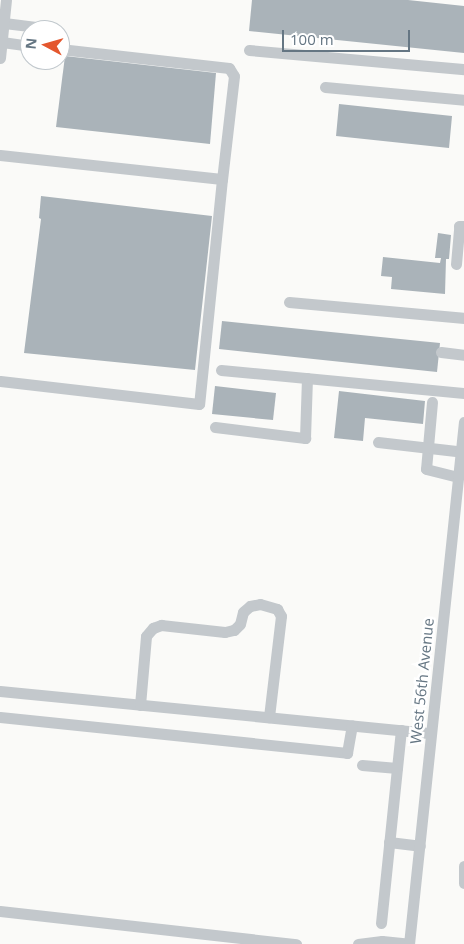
<!DOCTYPE html>
<style>
body{margin:0}
#map{position:relative;width:464px;height:944px;overflow:hidden;background:#fafaf8;font-family:"Open Sans",sans-serif}
div>[style]{position:absolute}
[style*='--x']{left:calc(var(--x)*1px);top:calc(var(--y)*1px);width:calc(var(--w)*1px);rotate:calc(var(--a)*1deg)}
.building>*{inset:0;background:#aab3b9}
.minor>*{height:11px;margin:-5.5px;padding:0 5.5px;transform-origin:5.5px;border-radius:5.5px;background:#c3c8cc}
span{translate:-50% -50%;white-space:nowrap;text-align:center;line-height:1.15;-webkit-text-stroke:5px #fff;paint-order:stroke}
.street-label{font-size:15px;color:#657683}
.north{position:absolute;left:20px;top:20px;width:50px;height:50px;box-sizing:border-box;background:#fff;border:1px solid #c1c8cd;border-radius:50%;rotate:276deg;font-size:14px;font-weight:700;line-height:20px;text-align:center;color:#657683}
.north::after{content:'';display:block;margin:auto;width:18px;height:22px;background:#e4572e;clip-path:polygon(50% 0,100% 100%,50% 72%,0 100%)}
.scale{position:absolute;left:282px;top:30px;width:128px;height:22px;box-sizing:border-box;border:2px solid #657683;border-top:0;padding-left:6px;font-size:15px;line-height:18px;white-space:nowrap;color:#657683;-webkit-text-stroke:4px #fff;paint-order:stroke}
</style>
<div id="map">
<div class="building">
<div style="clip-path:polygon(252px 0,408px 0,464px 6px,464px 53px,249px 31px)"></div>
<div style="clip-path:polygon(65px 56px,216px 73px,210px 144px,56px 127px)"></div>
<div style="clip-path:polygon(339px 104px,452px 116px,449px 148px,336px 136px)"></div>
<div style="clip-path:polygon(41px 196px,212px 216px,195px 370px,24px 353px,41px 219px,39px 218px)"></div>
<div style="clip-path:polygon(438px 233px,451px 235px,449px 259px,446px 259px,445px 294px,391px 289px,392px 277px,381px 276px,383px 257px,440px 263px,441px 258px,435px 258px)"></div>
<div style="clip-path:polygon(222px 321px,440px 343px,437px 372px,219px 349px)"></div>
<div style="clip-path:polygon(215px 386px,276px 393px,273px 420px,212px 414px)"></div>
<div style="clip-path:polygon(339px 391px,425px 401px,423px 424px,365px 418px,363px 441px,334px 438px)"></div>
</div>
<div class="minor">
<div style="--x:4;--y:23;--w:32;--a:7"></div>
<div style="--x:2;--y:42;--w:28;--a:8"></div>
<div style="--x:60;--y:49;--w:170;--a:6.4"></div>
<div style="--x:229;--y:68;--w:9;--a:58"></div>
<div style="--x:234;--y:76;--w:104;--a:96.6"></div>
<div style="--x:249;--y:50;--w:216;--a:5.1"></div>
<div style="--x:0;--y:58;--w:58;--a:-84.1"></div>
<div style="--x:325;--y:87;--w:140;--a:5.3"></div>
<div style="--x:0;--y:155;--w:223;--a:6.2"></div>
<div style="--x:222;--y:179;--w:226;--a:95.8"></div>
<div style="--x:199;--y:404;--w:200;--a:-173.4"></div>
<div style="--x:456;--y:264;--w:38;--a:-85"></div>
<div style="--x:459;--y:226;--w:5;--a:0"></div>
<div style="--x:289;--y:302;--w:176;--a:5.2"></div>
<div style="--x:441;--y:352;--w:23;--a:7"></div>
<div style="--x:221;--y:370;--w:244;--a:5.4"></div>
<div style="--x:432;--y:402;--w:67;--a:95.1"></div>
<div style="--x:426;--y:469;--w:33;--a:14"></div>
<div style="--x:215;--y:427;--w:91;--a:7"></div>
<div style="--x:305;--y:438;--w:60;--a:-88.1"></div>
<div style="--x:378;--y:442;--w:87;--a:6.6"></div>
<div style="--x:0;--y:691;--w:433;--a:5.6"></div>
<div style="--x:140;--y:705;--w:69;--a:-85"></div>
<div style="--x:146;--y:636;--w:11;--a:-49"></div>
<div style="--x:153;--y:628;--w:9;--a:-21"></div>
<div style="--x:161;--y:625;--w:64;--a:6.2"></div>
<div style="--x:225;--y:632;--w:9;--a:-13"></div>
<div style="--x:234;--y:630;--w:8;--a:-45"></div>
<div style="--x:240;--y:624;--w:12;--a:-76"></div>
<div style="--x:243;--y:612;--w:9;--a:-41"></div>
<div style="--x:250;--y:606;--w:10;--a:-11"></div>
<div style="--x:260;--y:604;--w:18;--a:16"></div>
<div style="--x:277;--y:609;--w:8;--a:60"></div>
<div style="--x:281;--y:616;--w:102;--a:96.8"></div>
<div style="--x:0;--y:717;--w:349;--a:5.9"></div>
<div style="--x:347;--y:753;--w:28;--a:-80"></div>
<div style="--x:362;--y:765;--w:35;--a:5"></div>
<div style="--x:389;--y:842;--w:31;--a:7"></div>
<div style="--x:464;--y:866;--w:17;--a:90"></div>
<div style="--x:0;--y:911;--w:298;--a:6.4"></div>
<div style="--x:381;--y:923;--w:194;--a:-84.1"></div>
<div style="--x:358;--y:944;--w:24;--a:-7"></div>
<div style="--x:382;--y:941;--w:27;--a:6"></div>
<div style="--x:409;--y:944;--w:525;--a:-83.99"></div>
</div>
<div class="street-label">
<span style="left:422px;top:681px;rotate:-84deg">West 56th Avenue</span>
</div>
<div class="north">N</div>
<div class="scale">100 m</div>
</div>
